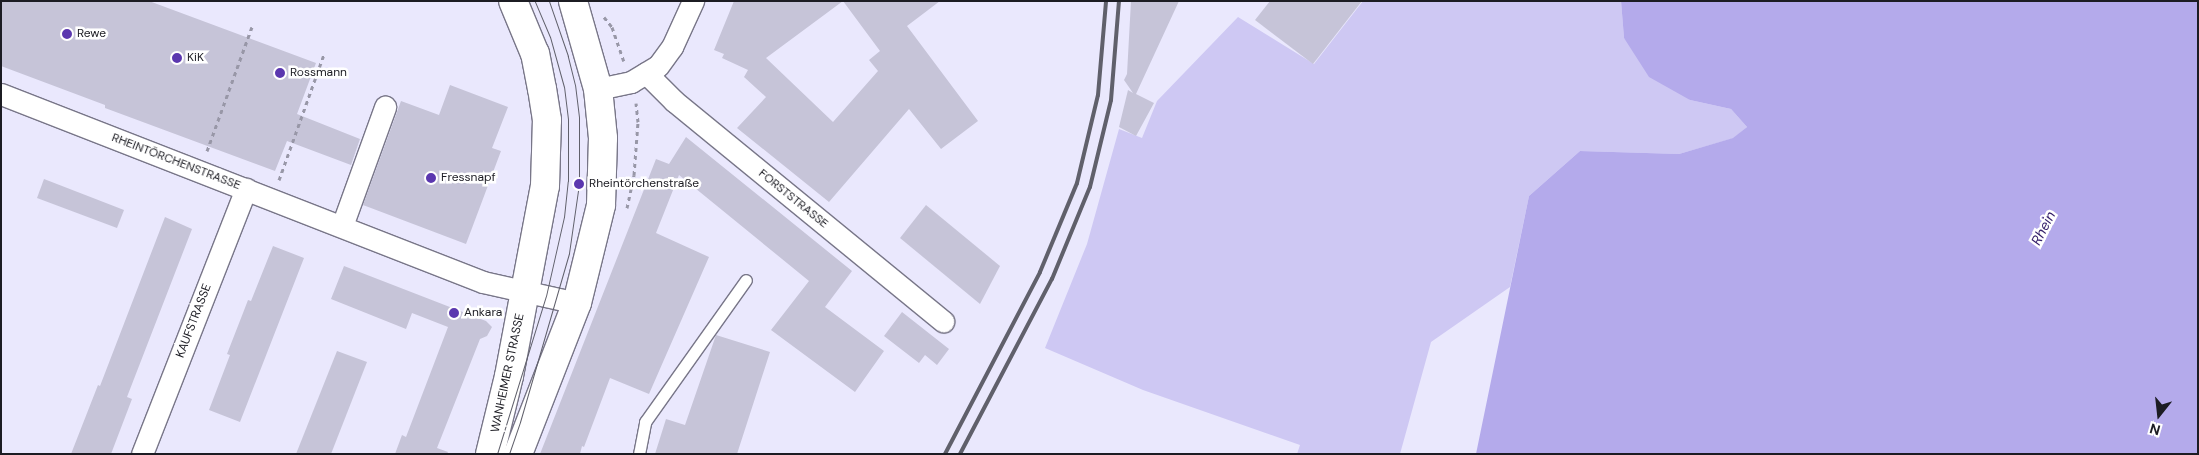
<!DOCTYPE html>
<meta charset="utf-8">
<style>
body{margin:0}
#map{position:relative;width:2199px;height:455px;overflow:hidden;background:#eae8fd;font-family:"DM Sans",sans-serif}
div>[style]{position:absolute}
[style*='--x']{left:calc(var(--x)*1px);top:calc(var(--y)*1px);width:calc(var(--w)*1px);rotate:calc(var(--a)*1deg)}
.green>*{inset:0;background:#cec8f3}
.water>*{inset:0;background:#b4aaeb}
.building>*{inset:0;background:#c6c4d8}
.path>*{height:3px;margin-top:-1.5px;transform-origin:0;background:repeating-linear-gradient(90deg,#9897a7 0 4px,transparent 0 8px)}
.roads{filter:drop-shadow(1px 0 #787688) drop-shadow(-1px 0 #787688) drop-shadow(0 1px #787688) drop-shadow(0 -1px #787688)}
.service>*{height:11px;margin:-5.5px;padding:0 5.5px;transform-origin:5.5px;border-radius:5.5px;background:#fff}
.minor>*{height:21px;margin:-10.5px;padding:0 10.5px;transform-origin:10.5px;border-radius:10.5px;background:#fff}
.tertiary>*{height:28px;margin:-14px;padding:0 14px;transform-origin:14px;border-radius:14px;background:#fff}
.tram>*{height:1px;margin:-0.5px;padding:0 0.5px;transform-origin:0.5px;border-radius:0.5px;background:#60606b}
.rail>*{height:4px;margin:-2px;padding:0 2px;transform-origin:2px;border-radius:2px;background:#60606b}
.dots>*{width:14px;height:14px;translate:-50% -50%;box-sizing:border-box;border:2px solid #fff;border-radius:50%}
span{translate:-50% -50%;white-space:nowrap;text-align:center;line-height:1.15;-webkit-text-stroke:5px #fff;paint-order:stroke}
.poi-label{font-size:12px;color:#1c1c23}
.left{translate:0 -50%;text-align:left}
.street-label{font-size:12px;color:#1c1c23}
.water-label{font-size:14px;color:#36216b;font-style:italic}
.frame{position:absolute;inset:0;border:2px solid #1c1c23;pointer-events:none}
.north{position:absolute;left:2134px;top:390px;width:50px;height:50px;-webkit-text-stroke:4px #fff;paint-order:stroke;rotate:196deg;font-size:14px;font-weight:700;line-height:20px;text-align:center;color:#1c1c23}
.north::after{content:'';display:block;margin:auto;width:18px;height:22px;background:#1c1c23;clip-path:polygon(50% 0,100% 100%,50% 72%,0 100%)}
</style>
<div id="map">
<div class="green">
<div style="clip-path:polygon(1363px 1px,1621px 1px,1624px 38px,1690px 100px,1731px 109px,1747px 127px,1734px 138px,1679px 154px,1580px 151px,1529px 196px,1510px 287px,1431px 342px,1400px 454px,1297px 454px,1300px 445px,1143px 390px,1045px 348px,1087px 244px,1119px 129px,1142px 138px,1157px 101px,1238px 17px,1314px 64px)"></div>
</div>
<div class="water">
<div style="clip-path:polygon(1621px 1px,2198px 1px,2198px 454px,1476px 454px,1529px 196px,1580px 151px,1679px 154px,1733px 138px,1747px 127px,1731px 109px,1690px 100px,1649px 77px,1624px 38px)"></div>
</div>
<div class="building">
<div style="clip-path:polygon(1px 1px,149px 1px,316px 63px,297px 114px,360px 139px,351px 165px,287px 141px,275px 171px,105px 108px,105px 105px,1px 66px)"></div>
<div style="clip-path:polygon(734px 1px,843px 1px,766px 58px,833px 122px,878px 71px,869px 60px,880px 51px,843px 1px,940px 1px,907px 26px,978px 121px,941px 149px,909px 109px,829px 202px,737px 128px,766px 97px,744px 77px,748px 70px,722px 58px,724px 54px,714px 50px)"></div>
<div style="clip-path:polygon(1131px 1px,1179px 1px,1136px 94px,1154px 103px,1136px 136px,1119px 127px,1128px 90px,1133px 93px,1124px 80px,1127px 74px)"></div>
<div style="clip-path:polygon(1270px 1px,1362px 1px,1313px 64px,1255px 20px)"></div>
<div style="clip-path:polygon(450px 85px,508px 107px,492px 148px,501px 151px,466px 244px,363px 205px,401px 101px,439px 115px)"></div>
<div style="clip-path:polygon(686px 137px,852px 271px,825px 307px,884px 351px,855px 392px,771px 330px,809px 281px,679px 175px,656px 233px,709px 257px,649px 394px,610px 378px,584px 447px,582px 446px,580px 454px,540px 454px,656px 159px,669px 164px)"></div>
<div style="clip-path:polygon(44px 179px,124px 210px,117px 228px,37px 198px)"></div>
<div style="clip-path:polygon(926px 205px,1000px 266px,980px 304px,900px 238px)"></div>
<div style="clip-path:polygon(165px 217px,192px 229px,127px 397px,132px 399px,111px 454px,71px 454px,98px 385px,100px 386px)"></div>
<div style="clip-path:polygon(273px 246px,304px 258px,240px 422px,209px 410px,230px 355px,227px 354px,243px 313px,248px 300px,251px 301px)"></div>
<div style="clip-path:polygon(344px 266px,486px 321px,492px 327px,487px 336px,480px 339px,437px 448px,448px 452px,447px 454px,395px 454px,402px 435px,406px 437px,448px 327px,412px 313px,406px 329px,331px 299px)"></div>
<div style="clip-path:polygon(902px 312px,949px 349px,937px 365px,925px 355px,919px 363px,884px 336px)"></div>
<div style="clip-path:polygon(716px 335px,770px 352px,737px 454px,655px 454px,666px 419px,685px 425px)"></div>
<div style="clip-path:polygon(337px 351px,367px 362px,331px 454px,296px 454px)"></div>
</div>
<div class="path">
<div style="--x:604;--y:17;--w:13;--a:51"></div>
<div style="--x:612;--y:27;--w:36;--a:71"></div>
<div style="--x:207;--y:151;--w:132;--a:-70.1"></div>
<div style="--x:279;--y:180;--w:134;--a:-70.3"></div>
<div style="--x:627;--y:208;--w:34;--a:-78"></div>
<div style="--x:634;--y:175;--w:53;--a:-85.7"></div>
<div style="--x:638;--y:122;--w:19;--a:-96"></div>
</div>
<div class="roads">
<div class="service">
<div style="--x:639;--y:454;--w:33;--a:-79"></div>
<div style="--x:645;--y:422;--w:174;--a:-54.6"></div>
</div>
<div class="minor">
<div style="--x:646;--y:73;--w:40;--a:45"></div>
<div style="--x:674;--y:101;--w:348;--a:39.3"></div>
<div style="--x:598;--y:89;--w:34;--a:-12"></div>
<div style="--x:631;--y:82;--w:31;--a:-31"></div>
<div style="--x:658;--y:66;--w:24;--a:-54"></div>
<div style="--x:672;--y:47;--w:51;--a:-65.5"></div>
<div style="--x:1;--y:94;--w:517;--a:21.31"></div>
<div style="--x:483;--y:282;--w:96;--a:12.6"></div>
<div style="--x:342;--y:226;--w:127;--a:-70.1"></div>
<div style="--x:142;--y:454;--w:285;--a:-68.6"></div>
</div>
<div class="tertiary">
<div style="--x:490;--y:454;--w:80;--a:-76.3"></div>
<div style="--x:509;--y:376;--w:193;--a:-79.3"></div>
<div style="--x:545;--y:186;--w:66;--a:-88.3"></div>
<div style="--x:547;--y:120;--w:31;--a:-99"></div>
<div style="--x:542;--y:89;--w:36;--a:-101"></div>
<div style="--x:535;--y:54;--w:57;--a:-112.5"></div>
<div style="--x:518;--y:454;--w:162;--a:-68.7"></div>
<div style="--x:577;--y:303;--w:101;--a:-76.2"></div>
<div style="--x:601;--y:205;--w:67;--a:-88.3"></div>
<div style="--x:603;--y:138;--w:49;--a:-95.8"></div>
<div style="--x:598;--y:89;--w:91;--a:-105.9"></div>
</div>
</div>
<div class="tram">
<div style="--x:497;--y:454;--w:165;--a:-72.8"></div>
<div style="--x:546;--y:296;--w:81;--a:-77.2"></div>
<div style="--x:564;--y:217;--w:36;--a:-84"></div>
<div style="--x:568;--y:181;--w:62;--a:-90"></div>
<div style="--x:568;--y:119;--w:32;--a:-97"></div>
<div style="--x:564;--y:87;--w:52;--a:-105.6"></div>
<div style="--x:550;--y:37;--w:39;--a:-113"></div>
<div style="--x:509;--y:454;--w:34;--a:-71"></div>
<div style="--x:520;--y:422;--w:176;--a:-73.8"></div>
<div style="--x:569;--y:253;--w:70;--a:-81.8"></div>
<div style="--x:579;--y:184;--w:67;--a:-90"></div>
<div style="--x:579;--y:117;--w:32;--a:-97"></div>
<div style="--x:575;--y:85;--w:30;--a:-104"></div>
<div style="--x:568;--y:56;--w:58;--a:-109.1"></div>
</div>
<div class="rail">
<div style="--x:945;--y:454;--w:205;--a:-62.4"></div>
<div style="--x:1040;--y:272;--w:96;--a:-67.4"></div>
<div style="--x:1077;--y:183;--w:90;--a:-76.6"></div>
<div style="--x:1098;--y:95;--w:94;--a:-85.1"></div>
<div style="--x:960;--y:454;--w:198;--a:-62.3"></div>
<div style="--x:1052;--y:279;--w:100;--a:-67.6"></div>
<div style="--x:1090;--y:187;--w:89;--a:-76.4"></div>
<div style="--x:1111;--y:100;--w:99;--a:-85.4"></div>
</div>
<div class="dots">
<div style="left:67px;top:34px;background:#5b37af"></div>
<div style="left:177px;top:58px;background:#5b37af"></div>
<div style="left:280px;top:73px;background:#5b37af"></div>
<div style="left:431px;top:178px;background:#5b37af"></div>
<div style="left:579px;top:184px;background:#5b37af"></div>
<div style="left:454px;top:313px;background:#5b37af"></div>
</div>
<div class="poi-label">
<span class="left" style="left:77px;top:34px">Rewe</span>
<span class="left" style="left:187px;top:58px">KiK</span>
<span class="left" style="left:290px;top:73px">Rossmann</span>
<span class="left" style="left:441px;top:178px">Fressnapf</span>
<span class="left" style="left:589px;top:184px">Rheintörchenstraße</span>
<span class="left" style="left:464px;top:313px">Ankara</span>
</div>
<div class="street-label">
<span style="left:176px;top:162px;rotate:21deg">RHEINTÖRCHENSTRASSE</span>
<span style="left:793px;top:199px;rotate:39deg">FORSTSTRASSE</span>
<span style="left:194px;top:321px;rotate:-69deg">KAUFSTRASSE</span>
<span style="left:508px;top:373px;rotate:-78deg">WANHEIMER STRASSE</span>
</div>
<div class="water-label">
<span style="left:2043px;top:228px;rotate:-63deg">Rhein</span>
</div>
<div class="frame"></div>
<div class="north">N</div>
</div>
